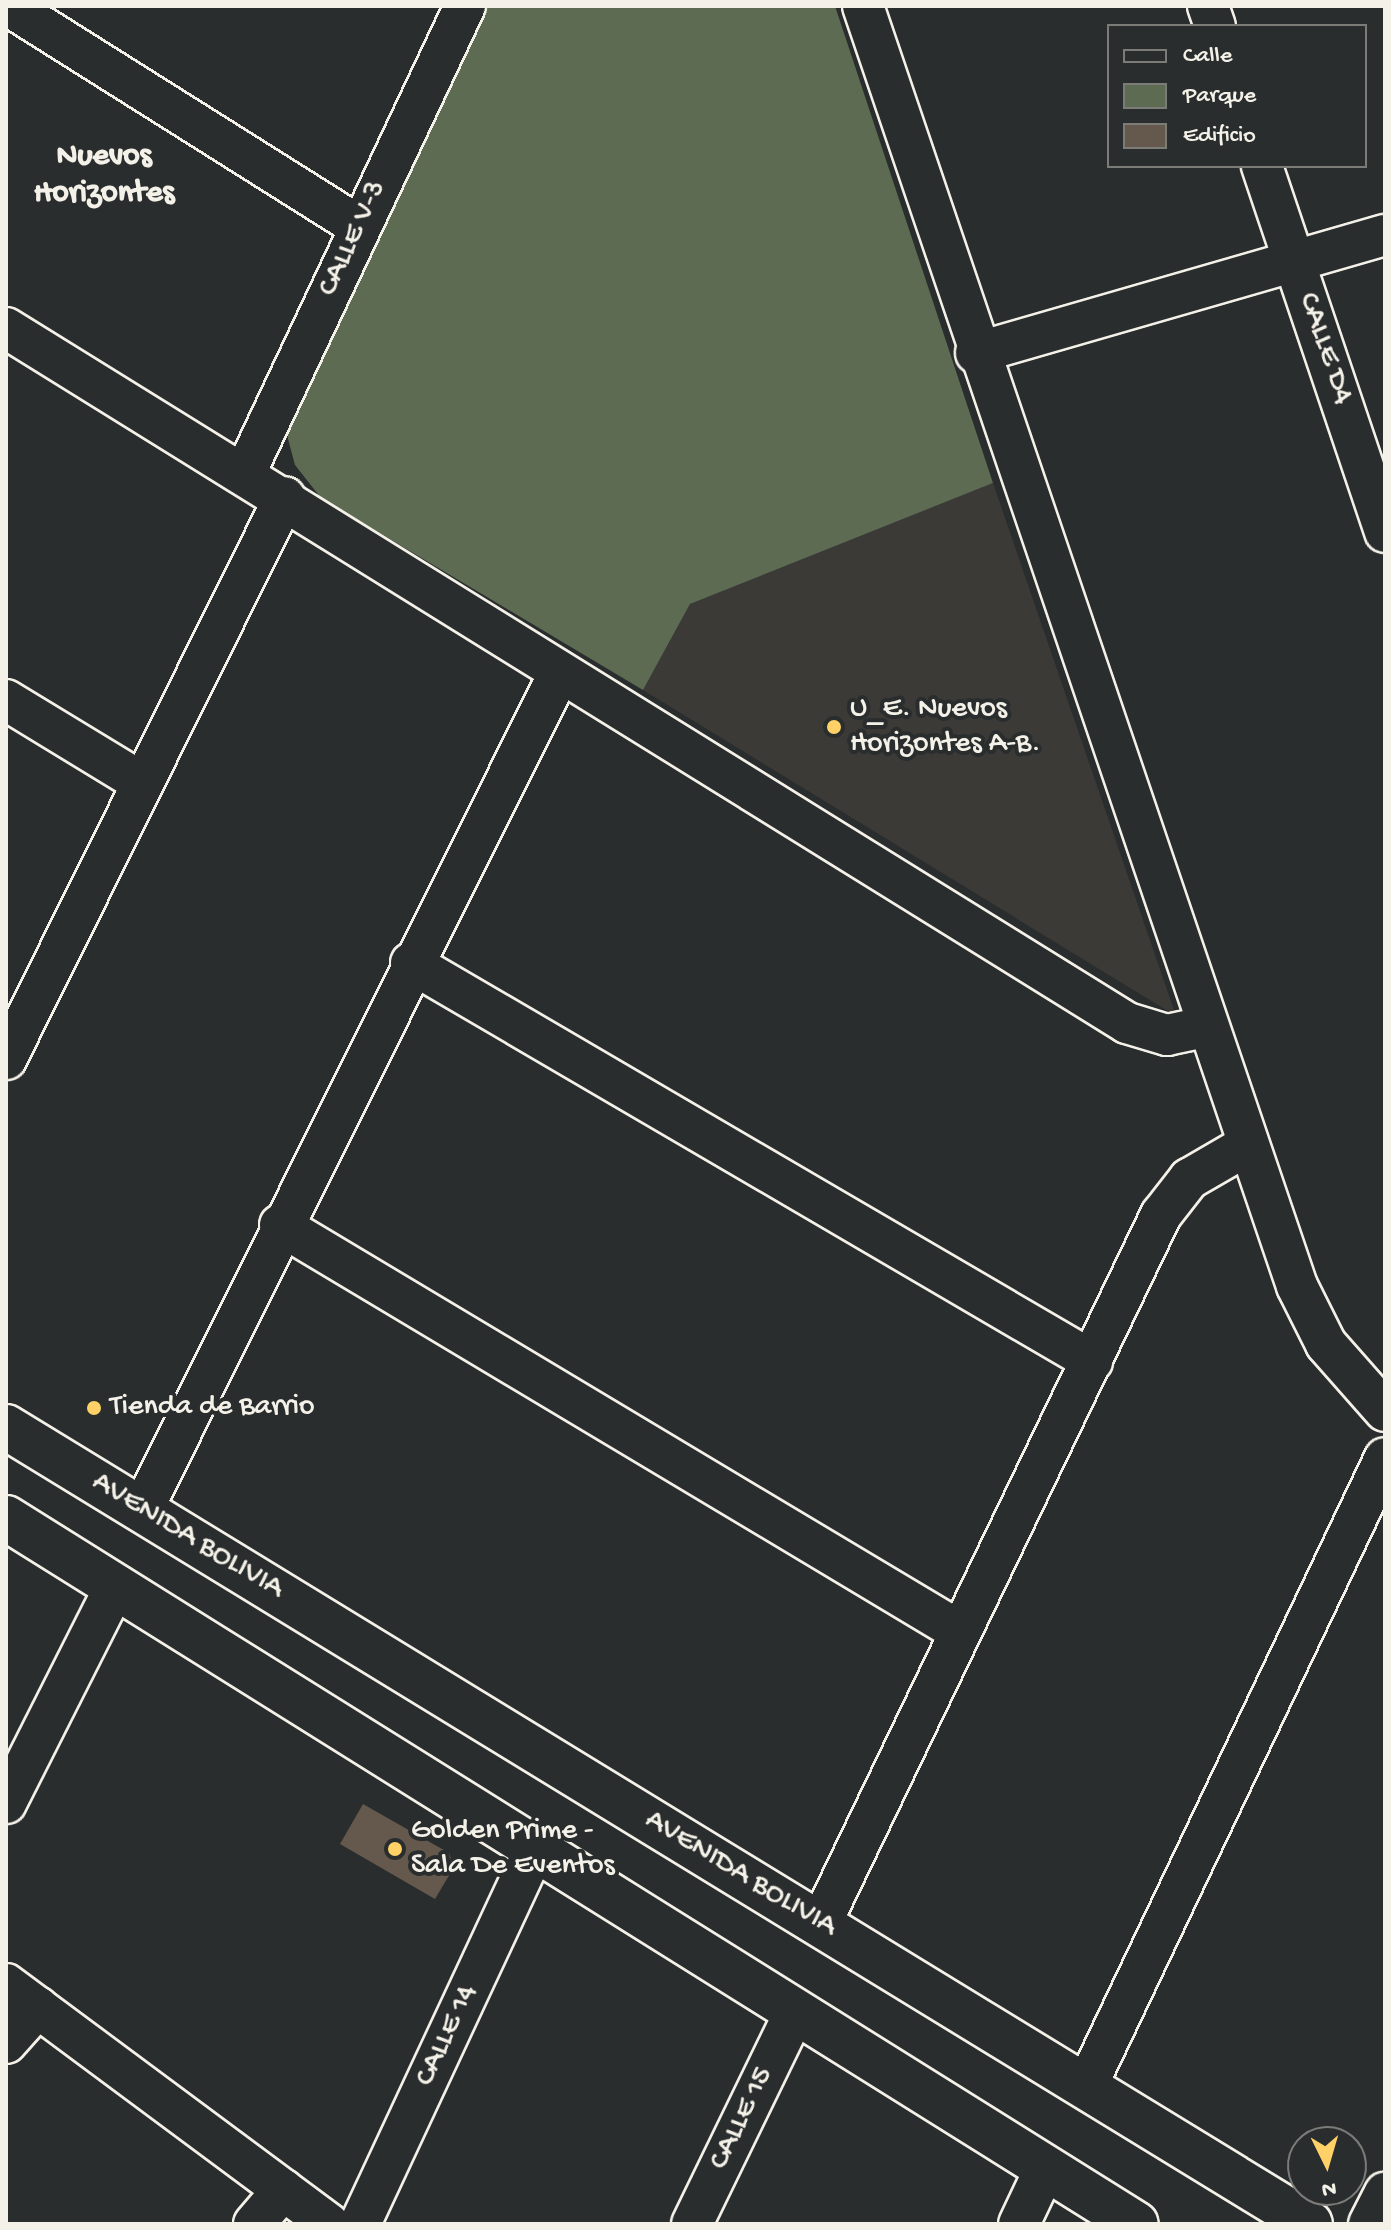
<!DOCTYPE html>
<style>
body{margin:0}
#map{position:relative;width:1391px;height:2230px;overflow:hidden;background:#2a2d2e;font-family:"Gochi Hand",sans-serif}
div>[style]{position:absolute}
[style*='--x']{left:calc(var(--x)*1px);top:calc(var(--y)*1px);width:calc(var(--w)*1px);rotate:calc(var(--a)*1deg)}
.built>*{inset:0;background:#3b3a37}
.green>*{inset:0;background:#5d6b53}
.building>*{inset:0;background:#64594c}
.roads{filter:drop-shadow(2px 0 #f4f1e8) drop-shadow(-2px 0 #f4f1e8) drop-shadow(0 2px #f4f1e8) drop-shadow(0 -2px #f4f1e8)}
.minor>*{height:40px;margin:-20px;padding:0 20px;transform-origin:20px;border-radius:20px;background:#2a2d2e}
.primary>*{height:44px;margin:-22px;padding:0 22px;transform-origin:22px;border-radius:22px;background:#2a2d2e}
.dots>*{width:22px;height:22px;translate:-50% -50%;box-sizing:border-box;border:4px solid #2a2d2e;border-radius:50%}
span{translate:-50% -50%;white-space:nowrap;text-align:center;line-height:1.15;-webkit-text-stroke:8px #2a2d2e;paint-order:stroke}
.street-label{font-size:30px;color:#f4f1e8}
.poi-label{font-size:30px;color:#f4f1e8}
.left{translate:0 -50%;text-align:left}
.neighbourhood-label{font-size:32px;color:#f4f1e8;font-weight:700}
.frame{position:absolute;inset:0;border:8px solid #f4f1e8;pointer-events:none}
.legend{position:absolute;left:1107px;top:24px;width:260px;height:144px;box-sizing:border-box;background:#2a2d2e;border:2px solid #7b7b78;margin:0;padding:10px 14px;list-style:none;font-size:24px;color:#f4f1e8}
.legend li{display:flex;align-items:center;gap:16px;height:40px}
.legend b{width:40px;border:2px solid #7b7b78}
.north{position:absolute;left:1287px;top:2126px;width:80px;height:80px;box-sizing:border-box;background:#2a2d2e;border:2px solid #7b7b78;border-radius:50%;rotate:175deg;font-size:22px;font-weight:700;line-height:32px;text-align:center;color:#f4f1e8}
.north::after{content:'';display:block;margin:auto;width:28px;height:36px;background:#ffd166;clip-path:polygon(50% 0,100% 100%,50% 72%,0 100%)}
</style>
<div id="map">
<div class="built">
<div style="clip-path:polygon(993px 483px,1176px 1016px,643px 690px,690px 604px)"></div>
</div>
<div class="green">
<div style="clip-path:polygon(480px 6px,835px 6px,993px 483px,690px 604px,643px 690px,321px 498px,295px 465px,288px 439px,286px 404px)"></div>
</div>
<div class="building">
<div style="clip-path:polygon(363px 1804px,449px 1853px,454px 1867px,435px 1899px,340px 1844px)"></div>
</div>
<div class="roads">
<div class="minor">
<div style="--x:9;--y:6;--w:413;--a:32.2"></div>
<div style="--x:863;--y:6;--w:1352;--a:71.27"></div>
<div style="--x:1297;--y:1286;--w:65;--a:63.4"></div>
<div style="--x:1326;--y:1344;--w:89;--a:48.6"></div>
<div style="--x:1208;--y:6;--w:21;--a:71"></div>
<div style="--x:1262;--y:166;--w:386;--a:71.4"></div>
<div style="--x:6;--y:328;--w:1319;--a:31.8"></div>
<div style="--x:1127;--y:1023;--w:42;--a:16.7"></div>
<div style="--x:1167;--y:1035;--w:39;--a:-12"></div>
<div style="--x:976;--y:353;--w:426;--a:-16.1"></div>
<div style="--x:245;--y:473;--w:516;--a:-64.78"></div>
<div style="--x:6;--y:700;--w:156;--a:31.3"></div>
<div style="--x:411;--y:963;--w:789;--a:30.3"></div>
<div style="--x:6;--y:1059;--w:627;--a:-63.6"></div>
<div style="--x:280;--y:1225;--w:791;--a:30.88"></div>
<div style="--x:142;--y:1510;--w:934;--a:-63.49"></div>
<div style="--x:6;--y:1803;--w:244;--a:-63.2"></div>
<div style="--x:820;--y:1925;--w:788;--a:-64.35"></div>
<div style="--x:1161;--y:1215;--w:46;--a:-52.1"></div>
<div style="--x:1189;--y:1179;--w:66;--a:-30.1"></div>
<div style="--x:6;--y:1984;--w:402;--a:36.6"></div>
<div style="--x:6;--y:2043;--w:48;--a:-48.4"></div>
<div style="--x:1086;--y:2087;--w:696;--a:-64.58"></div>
<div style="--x:254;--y:2224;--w:45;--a:-49.5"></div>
<div style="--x:360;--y:2224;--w:416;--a:-65"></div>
<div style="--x:692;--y:2224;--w:233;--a:-64.1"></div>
<div style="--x:1019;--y:2224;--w:61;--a:-64.7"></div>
<div style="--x:1369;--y:2224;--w:35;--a:-63"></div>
</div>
<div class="primary">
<div style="--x:6;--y:1427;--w:1528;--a:31.43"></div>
<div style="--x:6;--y:1518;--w:1332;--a:32"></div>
</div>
</div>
<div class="dots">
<div style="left:834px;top:727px;background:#ffd166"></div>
<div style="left:94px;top:1408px;background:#ffd166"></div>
<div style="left:395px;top:1849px;background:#ffd166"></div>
</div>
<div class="street-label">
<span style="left:354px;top:239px;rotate:-65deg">CALLE V-3</span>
<span style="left:1324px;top:349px;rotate:71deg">CALLE D4</span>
<span style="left:187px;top:1537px;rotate:31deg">AVENIDA BOLIVIA</span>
<span style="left:740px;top:1875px;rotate:31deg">AVENIDA BOLIVIA</span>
<span style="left:448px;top:2036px;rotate:-65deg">CALLE 14</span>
<span style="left:743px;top:2119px;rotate:-64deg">CALLE 15</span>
</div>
<div class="poi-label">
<span class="left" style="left:850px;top:727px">U_E. Nuevos<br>Horizontes A-B.</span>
<span class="left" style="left:110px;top:1408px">Tienda de Barrio</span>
<span class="left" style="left:411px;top:1849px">Golden Prime -<br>Sala De Eventos</span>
</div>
<div class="neighbourhood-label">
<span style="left:104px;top:176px">Nuevos<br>Horizontes</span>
</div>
<div class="frame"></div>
<ul class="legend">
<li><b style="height:10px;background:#2a2d2e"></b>Calle</li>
<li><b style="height:22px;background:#5d6b53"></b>Parque</li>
<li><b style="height:22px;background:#64594c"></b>Edificio</li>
</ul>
<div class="north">N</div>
</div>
